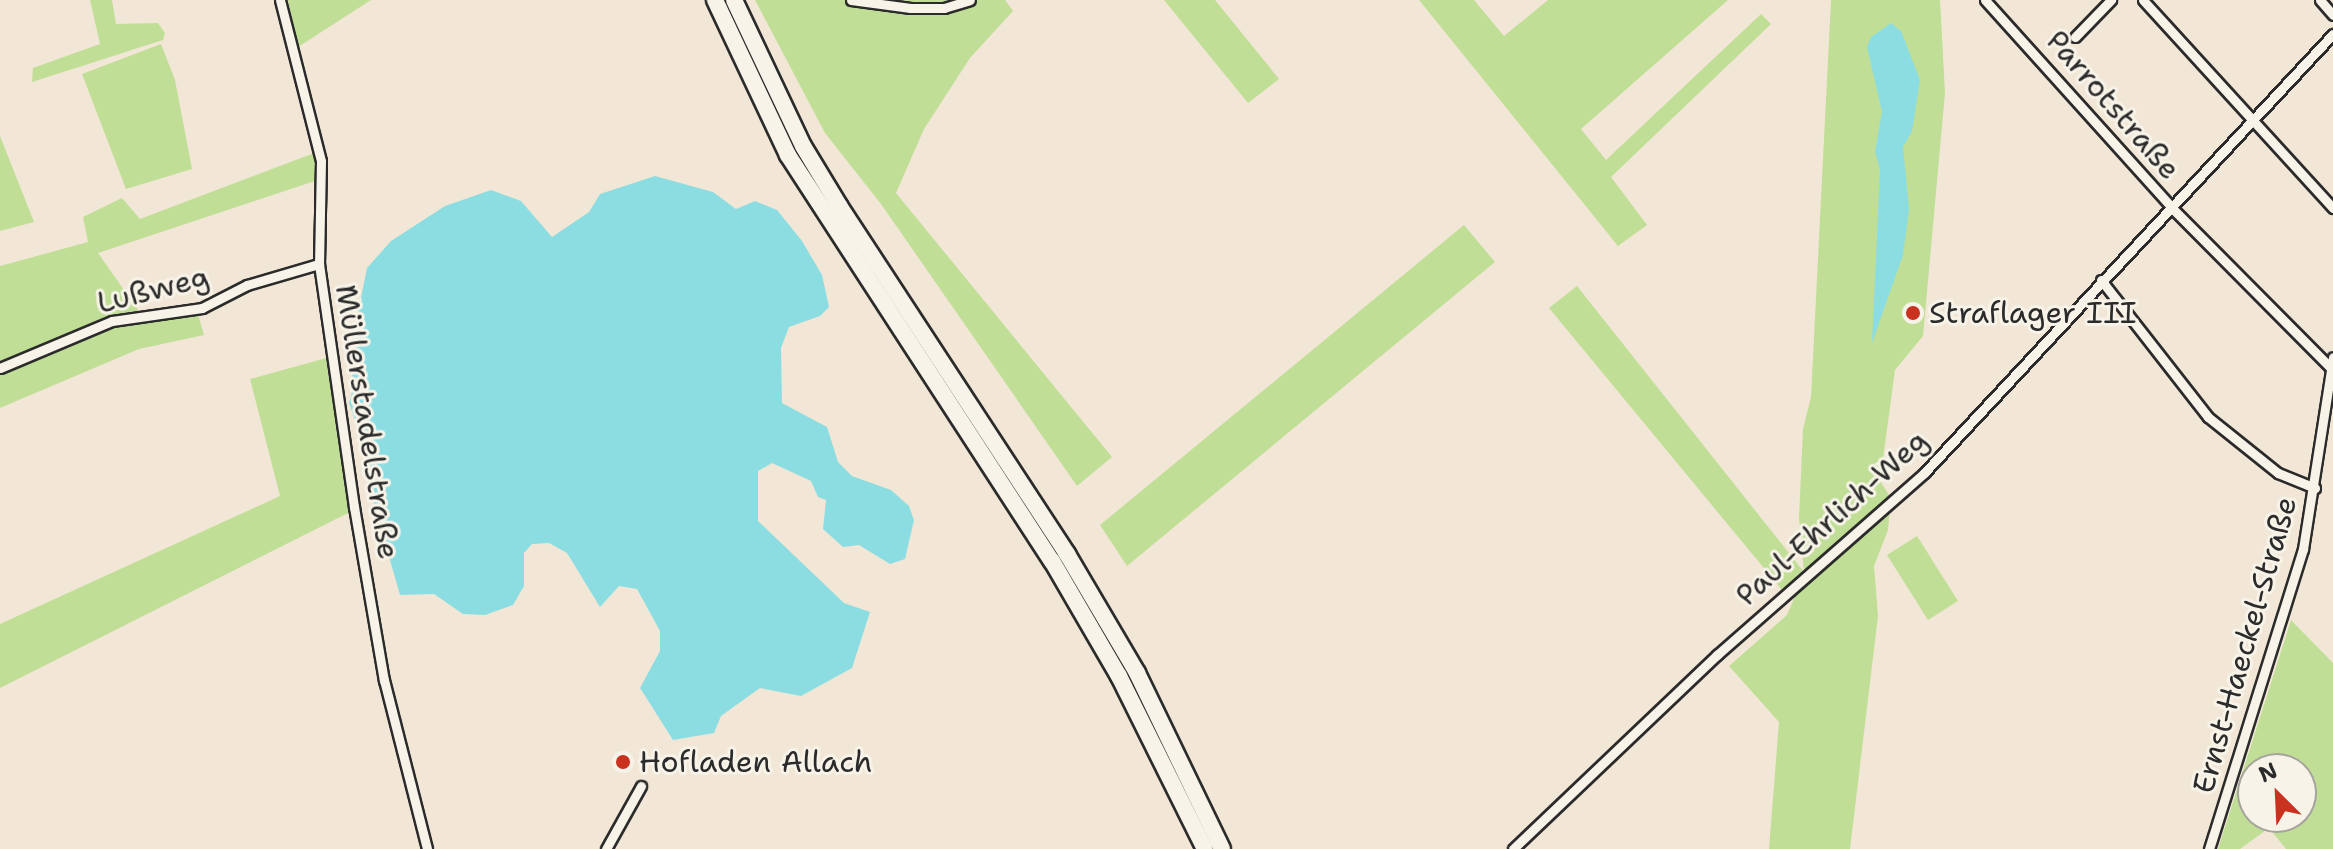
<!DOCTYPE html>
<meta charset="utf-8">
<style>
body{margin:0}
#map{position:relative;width:2333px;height:849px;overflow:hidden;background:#f2e7d6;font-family:"Shantell Sans",sans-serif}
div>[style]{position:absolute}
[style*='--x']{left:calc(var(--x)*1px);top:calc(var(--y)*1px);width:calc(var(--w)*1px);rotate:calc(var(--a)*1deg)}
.green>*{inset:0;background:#c0de96}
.water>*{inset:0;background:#8cdde2}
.roads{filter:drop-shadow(2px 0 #2b2b2b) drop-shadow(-2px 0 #2b2b2b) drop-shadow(0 2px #2b2b2b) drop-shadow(0 -2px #2b2b2b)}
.minor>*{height:9px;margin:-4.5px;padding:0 4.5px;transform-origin:4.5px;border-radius:4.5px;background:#f7f3e8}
.motorway>*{height:16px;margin:-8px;padding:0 8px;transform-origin:8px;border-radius:8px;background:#f7f3e8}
.dots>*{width:22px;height:22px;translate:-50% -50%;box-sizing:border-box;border:4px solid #f7f3e8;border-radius:50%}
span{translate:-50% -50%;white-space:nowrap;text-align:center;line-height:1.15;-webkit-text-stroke:6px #f7f3e8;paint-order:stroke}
.street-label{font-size:30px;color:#2b2b2b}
.poi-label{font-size:30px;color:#2b2b2b}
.left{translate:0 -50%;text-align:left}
.north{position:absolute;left:2237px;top:753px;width:80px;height:80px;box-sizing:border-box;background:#f7f3e8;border:2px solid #a5a39c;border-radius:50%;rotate:336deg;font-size:22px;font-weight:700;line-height:32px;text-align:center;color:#2b2b2b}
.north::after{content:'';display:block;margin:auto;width:28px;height:36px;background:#c8321e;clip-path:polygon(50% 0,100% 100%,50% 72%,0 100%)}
</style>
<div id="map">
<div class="green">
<div style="clip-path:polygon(90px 0,112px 0,116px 24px,158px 23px,165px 33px,163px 40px,32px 82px,33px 68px,100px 44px)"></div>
<div style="clip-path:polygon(288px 0,371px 0,298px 47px)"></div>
<div style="clip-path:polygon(755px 0,1005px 0,1013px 11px,970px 58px,924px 129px,896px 193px,1112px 457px,1077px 486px,881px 204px,825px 133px)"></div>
<div style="clip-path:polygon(1164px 0,1215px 0,1279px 79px,1248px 103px)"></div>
<div style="clip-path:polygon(1419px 0,1474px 0,1504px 36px,1548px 0,1728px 0,1581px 129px,1606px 160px,1761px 14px,1771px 24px,1611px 177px,1647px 225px,1618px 246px)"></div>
<div style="clip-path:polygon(1831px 0,1940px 0,1945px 93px,1923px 336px,1895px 370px,1880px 481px,1891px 498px,1888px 530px,1874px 566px,1878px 616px,1850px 849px,1769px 849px,1779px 722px,1729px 666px,1787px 615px,1804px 575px,1782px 590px,1549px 308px,1577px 286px,1804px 572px,1799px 518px,1803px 429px,1811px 397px)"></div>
<div style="clip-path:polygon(161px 44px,175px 80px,192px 169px,126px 189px,82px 74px)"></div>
<div style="clip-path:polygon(0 136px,34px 222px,0 231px)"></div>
<div style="clip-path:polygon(317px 152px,318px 180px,98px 253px,141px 314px,0 364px,0 266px,88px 242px,83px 217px,122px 198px,140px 219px)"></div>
<div style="clip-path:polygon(1464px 225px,1495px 262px,1127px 566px,1100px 525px)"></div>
<div style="clip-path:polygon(198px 314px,204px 335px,139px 349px,0 408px,0 372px,126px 322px)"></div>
<div style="clip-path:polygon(330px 357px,350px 512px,0 688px,0 624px,280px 496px,250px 379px)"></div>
<div style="clip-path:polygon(1917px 536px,1958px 601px,1928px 620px,1887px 555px)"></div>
<div style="clip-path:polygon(evenodd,2291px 620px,2333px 663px,2333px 849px,2286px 849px,2269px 828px,2240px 849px,2218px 849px,2291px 620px,2301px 769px,2301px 817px,2253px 817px,2253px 769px,2301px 769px)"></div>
</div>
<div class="water">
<div style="clip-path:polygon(1891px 23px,1901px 31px,1920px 80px,1912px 131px,1903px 147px,1909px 209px,1903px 255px,1872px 343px,1880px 170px,1875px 151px,1882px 112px,1867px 47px,1871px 37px)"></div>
<div style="clip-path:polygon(655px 176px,713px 192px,736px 209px,755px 201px,777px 210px,802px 241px,822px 275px,829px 307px,820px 316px,789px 327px,781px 348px,782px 403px,827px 427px,838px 462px,852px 476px,891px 490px,909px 506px,914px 520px,905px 559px,890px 564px,859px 545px,843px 547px,823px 529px,826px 500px,818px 497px,811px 481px,772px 463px,758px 471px,758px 521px,844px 603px,870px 612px,852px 668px,801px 696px,760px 688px,721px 716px,714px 733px,673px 740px,640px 688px,660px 651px,660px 631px,637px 589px,619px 586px,600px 607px,567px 553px,549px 543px,532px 544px,524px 553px,524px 586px,513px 605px,485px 615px,463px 614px,434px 594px,400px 595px,372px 497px,368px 455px,349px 403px,354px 385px,349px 357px,367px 268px,391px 241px,445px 206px,491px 190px,521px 201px,552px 237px,589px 212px,600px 194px)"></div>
</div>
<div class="roads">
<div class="minor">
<div style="--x:280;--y:0;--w:166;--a:75.7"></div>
<div style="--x:321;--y:161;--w:103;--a:91.1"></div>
<div style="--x:319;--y:264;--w:246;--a:81.8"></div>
<div style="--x:354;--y:507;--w:176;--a:80.2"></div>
<div style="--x:384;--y:680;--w:174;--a:75.7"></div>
<div style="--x:851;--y:0;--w:60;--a:7.7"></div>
<div style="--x:910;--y:8;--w:34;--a:0"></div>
<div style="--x:944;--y:8;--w:27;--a:-17"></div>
<div style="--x:1985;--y:0;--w:280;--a:48"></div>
<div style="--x:2172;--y:208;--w:228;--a:45.2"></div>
<div style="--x:2143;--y:0;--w:282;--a:47.6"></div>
<div style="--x:2320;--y:0;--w:20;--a:49"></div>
<div style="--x:2075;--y:37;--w:52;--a:-45.8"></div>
<div style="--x:2101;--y:280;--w:174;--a:52"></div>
<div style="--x:2208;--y:417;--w:90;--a:38.7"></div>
<div style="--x:2278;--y:473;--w:40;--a:22"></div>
<div style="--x:0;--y:368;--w:121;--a:-22.8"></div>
<div style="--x:112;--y:321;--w:91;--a:-8.2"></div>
<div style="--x:202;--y:308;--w:51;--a:-27.1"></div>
<div style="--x:247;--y:285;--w:75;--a:-16.3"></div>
<div style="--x:606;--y:849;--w:72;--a:-60.9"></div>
<div style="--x:1513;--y:849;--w:282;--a:-43.6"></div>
<div style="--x:1717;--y:655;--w:276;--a:-41.3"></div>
<div style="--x:1924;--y:473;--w:600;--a:-47.03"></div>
<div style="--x:2209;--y:849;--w:314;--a:-72.6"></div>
<div style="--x:2303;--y:549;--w:194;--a:-81.1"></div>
</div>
<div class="motorway">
<div style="--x:715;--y:0;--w:171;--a:64.8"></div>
<div style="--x:788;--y:155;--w:484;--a:57"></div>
<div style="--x:1052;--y:561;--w:133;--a:59.8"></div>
<div style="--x:1119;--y:676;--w:193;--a:63.6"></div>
<div style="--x:734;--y:0;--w:161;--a:64.7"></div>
<div style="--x:803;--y:146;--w:71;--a:58.8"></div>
<div style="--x:840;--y:207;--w:415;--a:56.8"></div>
<div style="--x:1067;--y:554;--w:138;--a:59.5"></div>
<div style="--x:1137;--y:673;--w:195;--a:64.2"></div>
</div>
</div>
<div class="dots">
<div style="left:1913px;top:313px;background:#c8321e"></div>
<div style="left:623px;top:762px;background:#c8321e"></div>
</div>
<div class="street-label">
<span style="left:2113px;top:105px;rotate:49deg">Parrotstraße</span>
<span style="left:153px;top:290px;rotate:-14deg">Lußweg</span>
<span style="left:367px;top:422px;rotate:81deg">Müllerstadelstraße</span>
<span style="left:1832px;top:518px;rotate:-42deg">Paul-Ehrlich-Weg</span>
<span style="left:2245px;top:645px;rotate:-74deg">Ernst-Haeckel-Straße</span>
</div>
<div class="poi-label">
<span class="left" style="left:1929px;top:313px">Straflager III</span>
<span class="left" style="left:639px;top:762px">Hofladen Allach</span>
</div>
<div class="north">N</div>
</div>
